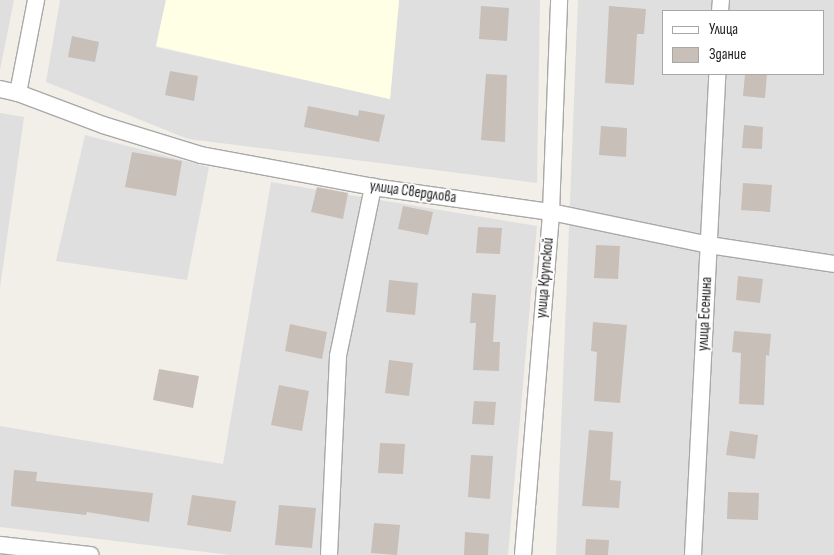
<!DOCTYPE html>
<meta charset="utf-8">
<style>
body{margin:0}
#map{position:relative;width:834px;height:555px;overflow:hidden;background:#f2efe9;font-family:"Sofia Sans Condensed",sans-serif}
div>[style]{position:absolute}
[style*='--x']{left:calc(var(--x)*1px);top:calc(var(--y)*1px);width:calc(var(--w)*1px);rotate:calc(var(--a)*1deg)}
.residential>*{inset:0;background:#e0dfdf}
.education>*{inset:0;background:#ffffe5}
.building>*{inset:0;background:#c7bfb8}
.roads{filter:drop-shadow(1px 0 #a9a9a9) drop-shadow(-1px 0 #a9a9a9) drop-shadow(0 1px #a9a9a9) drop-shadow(0 -1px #a9a9a9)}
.street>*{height:16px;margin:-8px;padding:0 8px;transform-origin:8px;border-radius:8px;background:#fff}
span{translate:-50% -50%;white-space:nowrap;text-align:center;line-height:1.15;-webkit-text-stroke:4px #fff;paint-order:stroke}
.street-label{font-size:15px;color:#222}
.legend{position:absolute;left:662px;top:10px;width:162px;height:65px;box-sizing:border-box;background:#fff;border:1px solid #a7a7a7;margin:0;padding:6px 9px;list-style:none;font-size:15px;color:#222}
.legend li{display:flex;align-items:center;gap:10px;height:25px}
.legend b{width:25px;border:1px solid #a7a7a7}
</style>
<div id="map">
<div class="residential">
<div style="clip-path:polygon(0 0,14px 0,0 70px)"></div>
<div style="clip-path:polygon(60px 0,166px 0,156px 47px,390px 99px,399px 0,540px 0,537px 183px,188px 139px,46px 82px)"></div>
<div style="clip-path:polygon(evenodd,578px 0,834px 0,834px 555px,556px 555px,578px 0,663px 11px,823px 11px,823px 74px,663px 74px,663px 11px)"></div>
<div style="clip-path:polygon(0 113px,24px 117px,0 288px)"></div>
<div style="clip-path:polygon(85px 135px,209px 167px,187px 280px,56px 261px)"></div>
<div style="clip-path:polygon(271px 182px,537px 226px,508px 555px,230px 555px,0 527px,0 426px,223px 464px)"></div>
</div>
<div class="education">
<div style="clip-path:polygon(166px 0,399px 0,390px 99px,156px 46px)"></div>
</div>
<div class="building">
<div style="clip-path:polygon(481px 6px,509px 8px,507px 41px,479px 39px)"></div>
<div style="clip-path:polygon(609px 6px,646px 9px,644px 34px,637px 34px,634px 85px,605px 83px)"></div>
<div style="clip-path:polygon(72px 36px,99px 42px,95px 62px,68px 57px)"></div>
<div style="clip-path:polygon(170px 71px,198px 76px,194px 101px,165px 95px)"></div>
<div style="clip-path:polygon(486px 74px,507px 75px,505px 142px,481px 140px)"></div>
<div style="clip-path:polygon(745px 74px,767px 74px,765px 98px,743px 96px)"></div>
<div style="clip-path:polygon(308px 106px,358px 116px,359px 110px,385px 115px,379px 142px,304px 127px)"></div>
<div style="clip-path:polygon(744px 125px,763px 127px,762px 149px,742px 148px)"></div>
<div style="clip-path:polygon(601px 126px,627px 128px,626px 157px,599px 155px)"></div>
<div style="clip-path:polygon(132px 152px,182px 161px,176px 196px,125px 187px)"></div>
<div style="clip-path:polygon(743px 183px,772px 185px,770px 212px,741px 210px)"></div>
<div style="clip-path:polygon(317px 187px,348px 193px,343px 219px,311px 212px)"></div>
<div style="clip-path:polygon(403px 206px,433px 212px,428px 235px,398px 229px)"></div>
<div style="clip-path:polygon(478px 227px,502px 228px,500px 254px,476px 253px)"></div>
<div style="clip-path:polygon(596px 245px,620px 246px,618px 279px,594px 278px)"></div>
<div style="clip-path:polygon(738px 276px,763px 279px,760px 303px,736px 300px)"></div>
<div style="clip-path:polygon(389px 280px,418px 283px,415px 315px,386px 312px)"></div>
<div style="clip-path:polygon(472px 293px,496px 295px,493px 342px,500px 342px,499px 371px,473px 370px,476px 323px,470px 323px)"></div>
<div style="clip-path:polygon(593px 322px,627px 325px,620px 403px,594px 401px,597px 352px,591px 351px)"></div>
<div style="clip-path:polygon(290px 324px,327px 332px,322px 359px,285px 351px)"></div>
<div style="clip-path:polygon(734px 331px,771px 334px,769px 356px,766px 355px,764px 405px,739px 404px,741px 353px,732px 352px)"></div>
<div style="clip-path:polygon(389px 360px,413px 363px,409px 396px,385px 393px)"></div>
<div style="clip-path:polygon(159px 369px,199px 376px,193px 408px,153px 400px)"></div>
<div style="clip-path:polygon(279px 385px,309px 391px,302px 431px,271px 425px)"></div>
<div style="clip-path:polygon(474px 401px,496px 402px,494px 425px,472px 424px)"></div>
<div style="clip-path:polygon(589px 430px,613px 432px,610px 480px,621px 481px,619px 508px,582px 506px)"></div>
<div style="clip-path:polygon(730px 431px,758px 435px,755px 459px,726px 455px)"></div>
<div style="clip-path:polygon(380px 443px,405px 444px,403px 474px,378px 473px)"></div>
<div style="clip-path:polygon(471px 455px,493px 456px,490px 499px,468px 497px)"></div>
<div style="clip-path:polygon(14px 470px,37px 472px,36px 481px,153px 493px,149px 522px,87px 512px,86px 515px,11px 506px)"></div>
<div style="clip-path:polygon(728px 492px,759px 493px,758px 520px,727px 519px)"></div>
<div style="clip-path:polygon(192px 495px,236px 501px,231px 532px,187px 525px)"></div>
<div style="clip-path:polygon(279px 505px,316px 508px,312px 548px,275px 545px)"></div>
<div style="clip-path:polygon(374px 523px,400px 525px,397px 555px,371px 553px)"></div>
<div style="clip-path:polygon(465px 532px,489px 534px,488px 555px,464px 555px)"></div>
<div style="clip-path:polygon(586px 539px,609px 540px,608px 555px,585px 555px)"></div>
</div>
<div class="roads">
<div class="street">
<div style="--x:720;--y:11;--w:11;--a:-85"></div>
<div style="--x:0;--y:89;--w:18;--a:13"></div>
<div style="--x:18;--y:93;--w:91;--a:20.6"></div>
<div style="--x:103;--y:125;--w:102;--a:17"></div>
<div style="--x:201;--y:155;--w:175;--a:10.5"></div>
<div style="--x:373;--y:187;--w:180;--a:8"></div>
<div style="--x:551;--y:212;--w:161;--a:11.8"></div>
<div style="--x:709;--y:245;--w:126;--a:8.6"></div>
<div style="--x:18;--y:93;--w:95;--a:-79"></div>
<div style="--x:0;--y:545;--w:91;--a:6.3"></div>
<div style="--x:329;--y:555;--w:199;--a:-87.4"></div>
<div style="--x:338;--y:356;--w:173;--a:-78.3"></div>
<div style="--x:523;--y:555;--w:344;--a:-85.3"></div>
<div style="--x:551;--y:212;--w:212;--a:-87.8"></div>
<div style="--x:693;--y:555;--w:482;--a:-87.1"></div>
</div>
</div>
<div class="street-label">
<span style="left:413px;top:192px;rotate:8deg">улица Свердлова</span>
<span style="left:545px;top:278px;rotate:-85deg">улица Крупской</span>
<span style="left:705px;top:314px;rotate:-87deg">улица Есенина</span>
</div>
<ul class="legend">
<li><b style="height:6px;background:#fff"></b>Улица</li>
<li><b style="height:14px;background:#c7bfb8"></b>Здание</li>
</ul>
</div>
